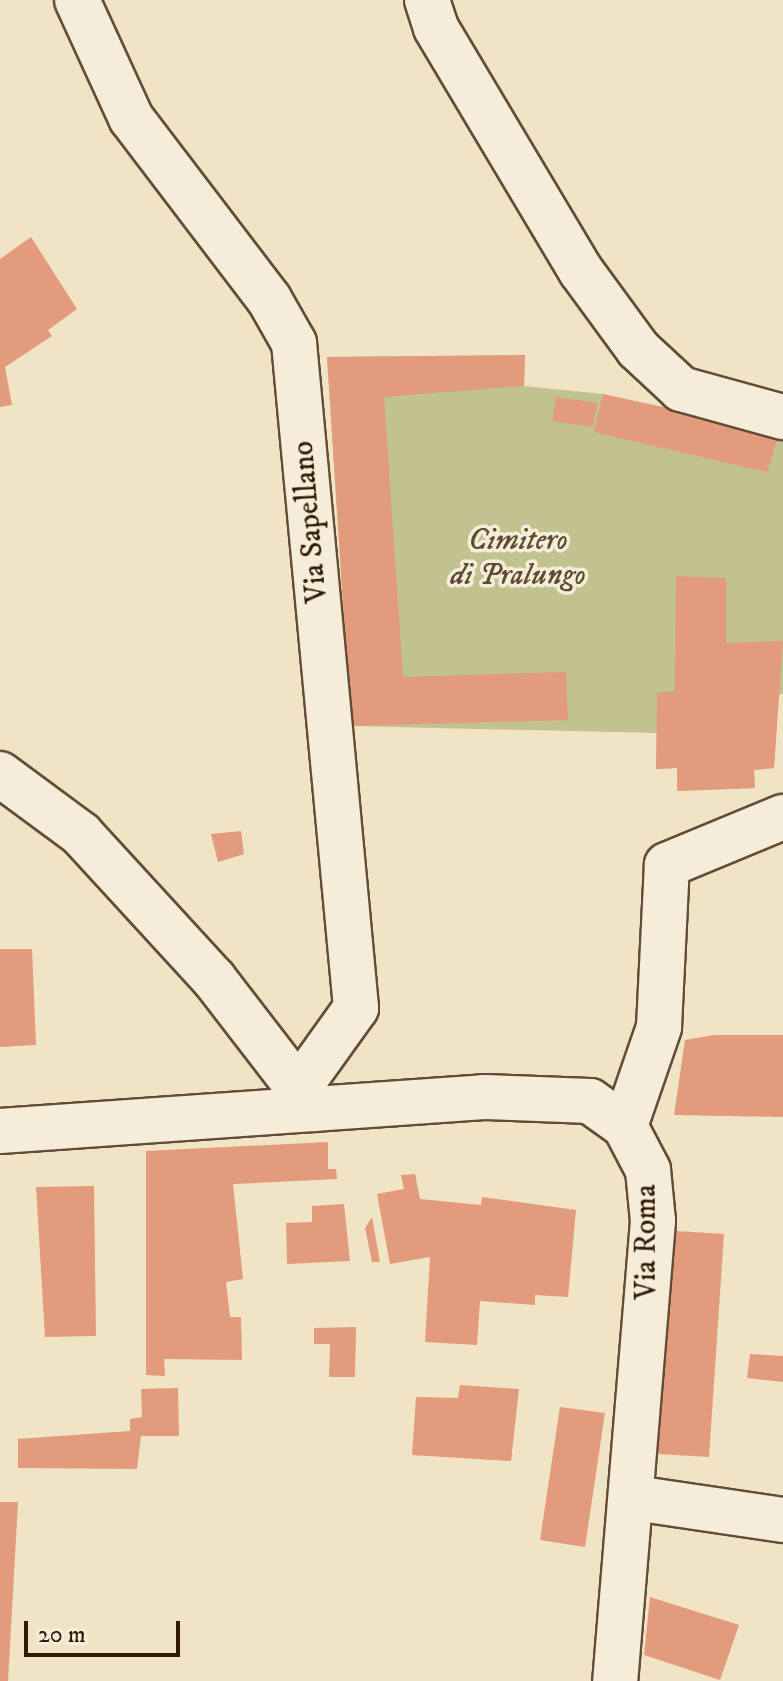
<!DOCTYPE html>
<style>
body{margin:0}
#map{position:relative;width:783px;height:1681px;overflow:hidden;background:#f0e4c4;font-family:"IM FELL DW Pica",serif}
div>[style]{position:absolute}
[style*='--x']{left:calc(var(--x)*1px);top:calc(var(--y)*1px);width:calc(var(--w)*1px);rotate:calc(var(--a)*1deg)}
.green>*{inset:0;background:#c1c28f}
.building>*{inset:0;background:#e29b7c}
.roads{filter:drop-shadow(2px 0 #624c36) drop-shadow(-2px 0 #624c36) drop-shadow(0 2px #624c36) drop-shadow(0 -2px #624c36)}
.minor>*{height:44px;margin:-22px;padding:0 22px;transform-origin:22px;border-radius:22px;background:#f5edd9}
span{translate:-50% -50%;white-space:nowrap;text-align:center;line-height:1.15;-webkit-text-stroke:7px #f5edd9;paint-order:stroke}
.street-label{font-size:30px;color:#321a07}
.park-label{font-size:30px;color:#5d4c30;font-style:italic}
.scale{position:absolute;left:24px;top:1621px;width:156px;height:36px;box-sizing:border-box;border:4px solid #321a07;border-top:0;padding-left:10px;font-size:24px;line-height:28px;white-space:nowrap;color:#321a07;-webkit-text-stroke:6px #f5edd9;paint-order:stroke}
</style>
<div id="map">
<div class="green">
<div style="clip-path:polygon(525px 355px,524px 386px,603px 394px,783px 433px,783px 694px,778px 695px,774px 768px,754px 770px,755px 788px,677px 791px,677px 768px,656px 769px,658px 733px,351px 726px,327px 357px)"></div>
</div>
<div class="building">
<div style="clip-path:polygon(31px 237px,77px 309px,48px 330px,52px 336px,5px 367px,12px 405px,0 407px,0 259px)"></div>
<div style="clip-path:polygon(525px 355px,524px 386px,384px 397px,403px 677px,566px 672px,568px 720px,351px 726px,327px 357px)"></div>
<div style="clip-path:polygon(603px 394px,779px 433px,767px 472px,594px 432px)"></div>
<div style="clip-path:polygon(556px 397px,597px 403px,593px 427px,552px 421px)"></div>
<div style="clip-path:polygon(676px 576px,726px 578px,726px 643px,783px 641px,774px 768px,754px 770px,755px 788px,677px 791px,677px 768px,656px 769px,657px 693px,675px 691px)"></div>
<div style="clip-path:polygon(241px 831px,244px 854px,218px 862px,211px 834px)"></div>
<div style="clip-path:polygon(0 949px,32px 949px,36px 1045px,0 1047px)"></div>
<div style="clip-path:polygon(714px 1035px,783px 1035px,783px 1117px,674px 1115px,685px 1040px)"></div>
<div style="clip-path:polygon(328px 1142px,328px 1169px,336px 1169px,337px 1179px,233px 1184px,243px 1279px,226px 1282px,230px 1317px,241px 1317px,242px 1360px,164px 1359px,165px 1376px,146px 1375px,146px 1151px)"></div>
<div style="clip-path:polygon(415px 1174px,420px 1199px,481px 1205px,482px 1197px,576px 1210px,568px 1297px,535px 1295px,535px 1305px,480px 1301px,477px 1345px,425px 1342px,430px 1257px,390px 1264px,377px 1194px,404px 1189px,401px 1175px)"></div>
<div style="clip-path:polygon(94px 1186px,96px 1336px,45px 1337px,36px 1187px)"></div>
<div style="clip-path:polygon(344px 1204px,350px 1261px,287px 1264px,286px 1223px,312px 1222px,312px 1206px)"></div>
<div style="clip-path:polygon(372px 1217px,380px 1262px,372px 1262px,365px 1228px)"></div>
<div style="clip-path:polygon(676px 1231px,724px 1234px,709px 1457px,658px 1454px)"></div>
<div style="clip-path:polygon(356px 1327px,355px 1377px,329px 1377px,330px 1344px,314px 1344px,314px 1328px)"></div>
<div style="clip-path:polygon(750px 1354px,783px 1356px,783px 1382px,747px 1378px)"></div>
<div style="clip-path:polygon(460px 1385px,519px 1389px,511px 1461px,412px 1455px,416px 1397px,458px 1398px)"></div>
<div style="clip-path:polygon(178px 1388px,179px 1436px,141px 1436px,137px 1469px,18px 1468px,18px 1439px,130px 1431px,130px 1419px,142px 1417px,141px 1389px)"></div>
<div style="clip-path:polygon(560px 1407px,605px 1413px,585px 1547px,540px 1540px)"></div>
<div style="clip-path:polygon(0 1502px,18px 1502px,8px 1681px,0 1681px)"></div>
<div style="clip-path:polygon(650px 1597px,739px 1625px,720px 1680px,644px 1655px)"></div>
</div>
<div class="roads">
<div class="minor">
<div style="--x:77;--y:0;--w:130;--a:65.4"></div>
<div style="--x:131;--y:118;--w:228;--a:52.7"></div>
<div style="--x:269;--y:299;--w:51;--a:60.4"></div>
<div style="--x:294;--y:343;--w:668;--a:84.67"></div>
<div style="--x:356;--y:1008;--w:100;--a:125.6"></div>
<div style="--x:427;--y:0;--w:29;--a:72"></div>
<div style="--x:436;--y:28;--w:283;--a:59.2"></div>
<div style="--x:581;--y:271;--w:97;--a:53.8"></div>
<div style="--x:638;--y:349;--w:59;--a:42.9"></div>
<div style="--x:681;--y:389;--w:106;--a:15.4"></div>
<div style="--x:0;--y:774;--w:101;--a:36.5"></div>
<div style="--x:81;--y:834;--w:197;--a:47.5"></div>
<div style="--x:214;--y:979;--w:164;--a:52.4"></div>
<div style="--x:625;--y:1126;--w:105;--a:-71"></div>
<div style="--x:659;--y:1027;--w:162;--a:-87.2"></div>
<div style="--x:667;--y:865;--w:126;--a:-22.5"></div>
<div style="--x:0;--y:1131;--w:485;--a:-4"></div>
<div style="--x:484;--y:1097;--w:106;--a:2.2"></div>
<div style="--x:590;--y:1101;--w:43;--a:35.5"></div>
<div style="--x:625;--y:1126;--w:50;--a:62.4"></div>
<div style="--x:648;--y:1170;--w:51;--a:84.4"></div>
<div style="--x:653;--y:1221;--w:462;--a:94.7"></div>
<div style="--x:634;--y:1498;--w:151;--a:8.4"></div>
</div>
</div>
<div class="street-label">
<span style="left:311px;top:522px;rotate:-95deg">Via Sapellano</span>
<span style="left:647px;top:1242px;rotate:-90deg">Via Roma</span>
</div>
<div class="park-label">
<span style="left:518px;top:558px">Cimitero<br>di Pralungo</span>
</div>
<div class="scale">20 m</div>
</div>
